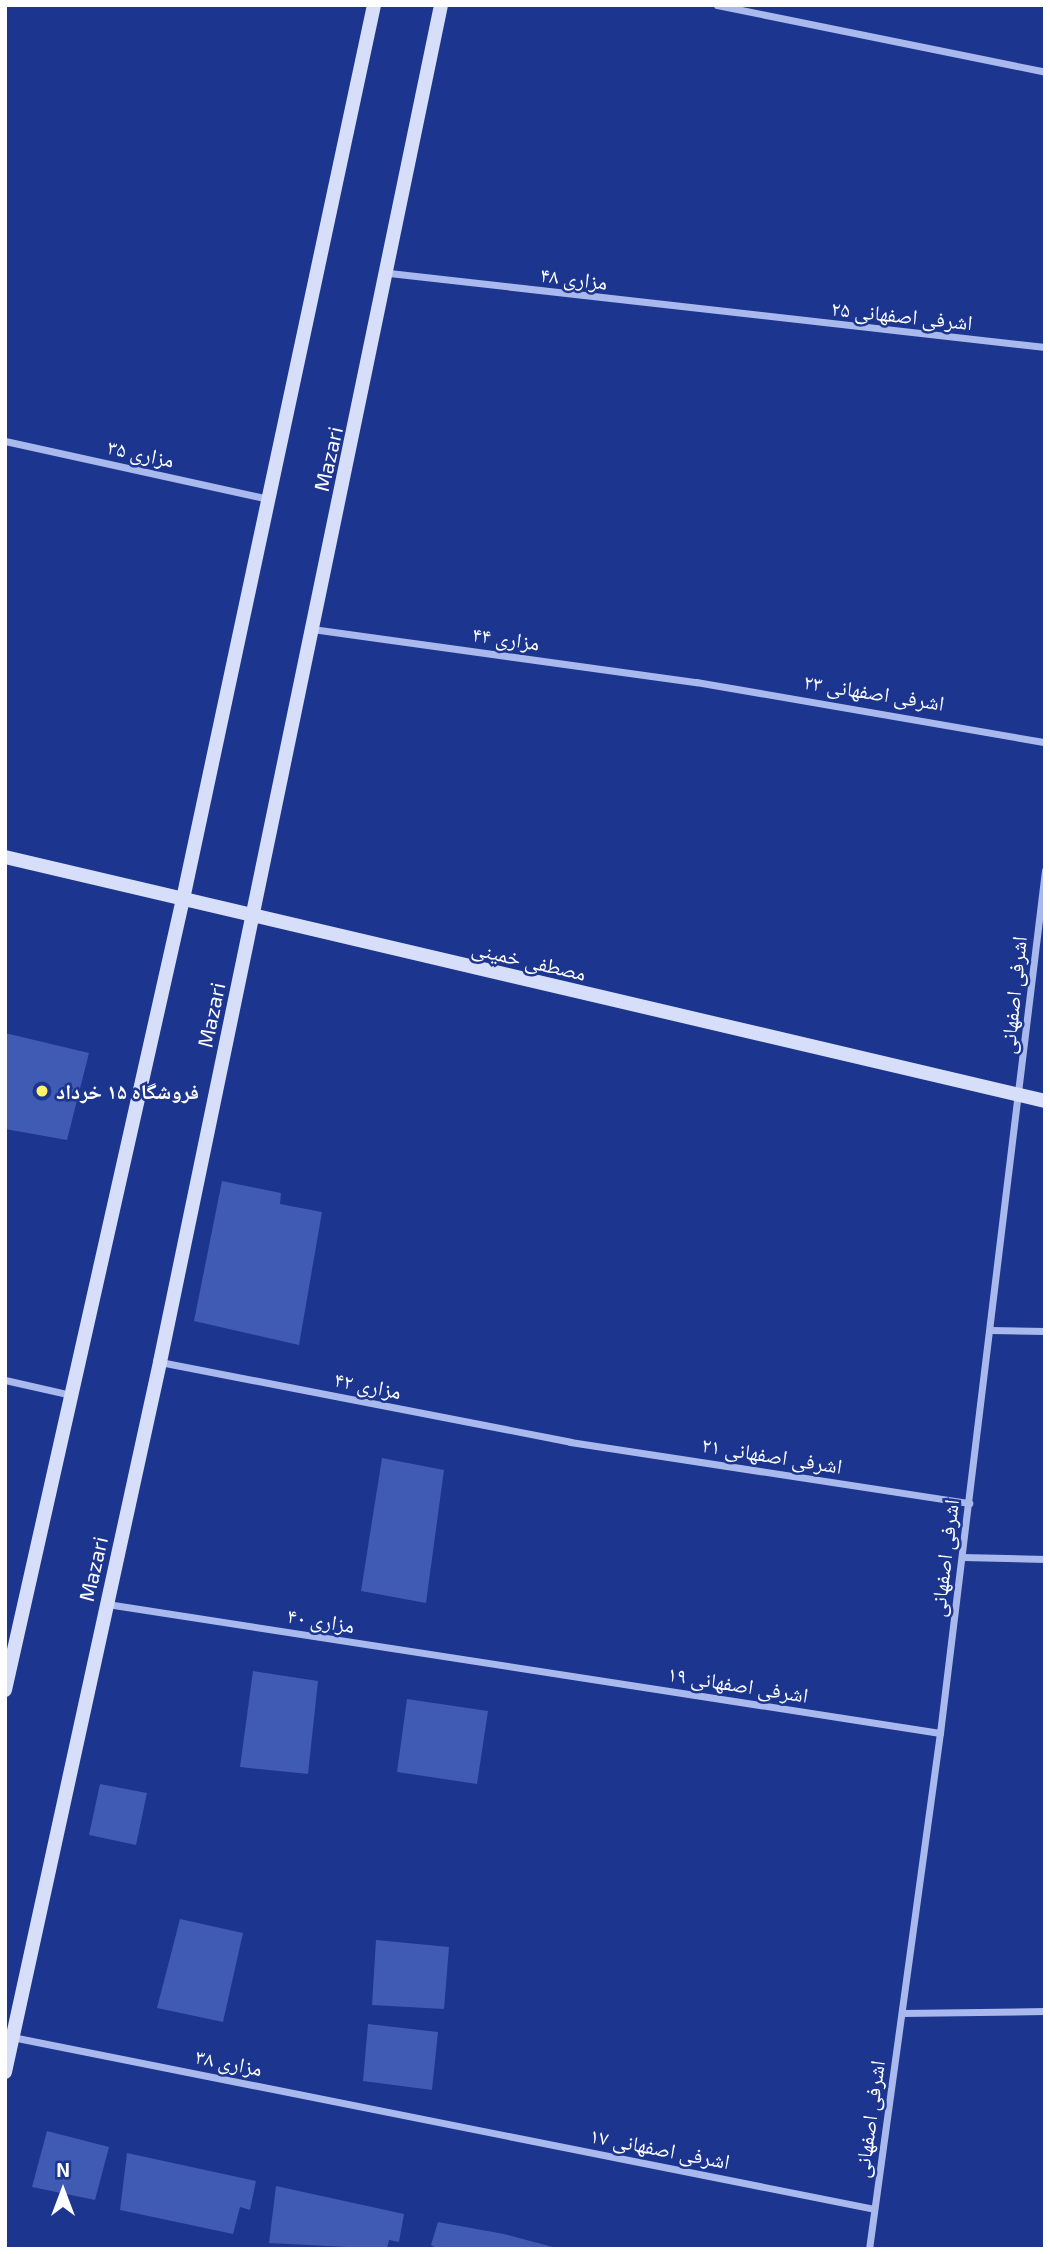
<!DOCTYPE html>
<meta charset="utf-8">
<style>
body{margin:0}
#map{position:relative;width:1050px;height:2254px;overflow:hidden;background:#1c358e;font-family:"Exo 2","Noto Naskh Arabic",sans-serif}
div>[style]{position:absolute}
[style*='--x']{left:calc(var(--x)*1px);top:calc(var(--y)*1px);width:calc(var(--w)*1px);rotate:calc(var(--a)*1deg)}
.building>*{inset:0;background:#405bb4}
.minor>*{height:7px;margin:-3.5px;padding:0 3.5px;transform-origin:3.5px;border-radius:3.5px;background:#a9b9ed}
.secondary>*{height:14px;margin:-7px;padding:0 7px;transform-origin:7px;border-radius:7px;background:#d6defa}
.dots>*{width:19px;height:19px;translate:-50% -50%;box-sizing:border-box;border:4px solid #1c358e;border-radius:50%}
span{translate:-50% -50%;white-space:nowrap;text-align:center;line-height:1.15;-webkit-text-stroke:5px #1c358e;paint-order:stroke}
.street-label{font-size:21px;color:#fff}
.poi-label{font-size:21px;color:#fff;font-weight:700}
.left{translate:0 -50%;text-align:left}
.frame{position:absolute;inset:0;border:7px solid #fff;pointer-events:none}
.north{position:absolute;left:28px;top:2156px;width:70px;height:70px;-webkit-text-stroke:5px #1c358e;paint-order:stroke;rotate:0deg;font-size:19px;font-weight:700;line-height:28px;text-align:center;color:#fff}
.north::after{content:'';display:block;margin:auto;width:24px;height:32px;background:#fff;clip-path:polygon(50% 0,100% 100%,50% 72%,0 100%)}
</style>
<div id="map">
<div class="building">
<div style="clip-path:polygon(5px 1033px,89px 1053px,67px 1140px,5px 1129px)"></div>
<div style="clip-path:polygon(222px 1181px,281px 1193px,280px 1204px,322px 1212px,299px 1345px,194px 1321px)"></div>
<div style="clip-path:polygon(382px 1458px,444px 1470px,426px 1603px,361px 1591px)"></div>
<div style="clip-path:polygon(253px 1671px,318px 1681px,308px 1774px,240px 1767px)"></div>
<div style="clip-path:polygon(407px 1699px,488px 1711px,477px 1784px,397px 1772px)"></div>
<div style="clip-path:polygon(100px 1784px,147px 1793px,136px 1845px,89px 1835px)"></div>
<div style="clip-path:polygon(180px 1919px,243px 1933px,223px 2022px,157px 2008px)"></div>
<div style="clip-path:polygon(376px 1940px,449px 1947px,444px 2009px,372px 2005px)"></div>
<div style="clip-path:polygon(368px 2024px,438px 2032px,432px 2090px,363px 2081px)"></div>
<div style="clip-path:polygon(47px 2131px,109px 2147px,95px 2200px,32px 2187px)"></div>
<div style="clip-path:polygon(127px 2153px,256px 2181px,250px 2210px,240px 2207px,233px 2234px,120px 2210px)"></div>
<div style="clip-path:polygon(276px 2186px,404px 2214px,399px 2242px,389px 2240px,387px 2249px,269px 2243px)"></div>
<div style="clip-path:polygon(438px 2222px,504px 2234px,560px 2249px,438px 2249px,431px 2245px)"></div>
</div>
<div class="minor">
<div style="--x:717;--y:5;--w:335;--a:11.5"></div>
<div style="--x:389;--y:273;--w:660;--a:6.44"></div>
<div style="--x:5;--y:441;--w:270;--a:12.4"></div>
<div style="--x:312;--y:629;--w:388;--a:7.9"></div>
<div style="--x:696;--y:682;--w:354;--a:9.8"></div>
<div style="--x:990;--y:1330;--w:55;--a:1"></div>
<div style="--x:160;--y:1362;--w:418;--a:11"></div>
<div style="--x:570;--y:1442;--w:404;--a:8.7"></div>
<div style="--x:5;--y:1380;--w:64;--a:12.7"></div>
<div style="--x:962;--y:1557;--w:83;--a:1.4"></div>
<div style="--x:107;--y:1604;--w:843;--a:8.8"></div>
<div style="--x:902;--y:2013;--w:143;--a:-0.8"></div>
<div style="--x:12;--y:2037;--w:879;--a:11.28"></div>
<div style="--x:869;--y:2249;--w:521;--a:-82.17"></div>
<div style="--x:940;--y:1733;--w:869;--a:-83.06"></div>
</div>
<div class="secondary">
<div style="--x:5;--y:857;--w:1068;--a:13.2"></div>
<div style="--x:5;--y:1690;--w:811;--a:-77.32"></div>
<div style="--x:183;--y:899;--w:914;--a:-77.94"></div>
<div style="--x:5;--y:2072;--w:727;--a:-77.68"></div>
<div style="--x:160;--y:1362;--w:1386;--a:-78.3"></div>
</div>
<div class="dots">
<div style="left:42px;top:1091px;background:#fef367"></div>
</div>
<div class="street-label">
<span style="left:574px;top:278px;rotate:7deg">مزاری ۴۸</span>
<span style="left:902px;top:315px;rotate:6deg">اشرفی اصفهانی ۲۵</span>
<span style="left:141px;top:453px;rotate:12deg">مزاری ۳۵</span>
<span style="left:328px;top:459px;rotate:-77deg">Mazari</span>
<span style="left:506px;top:638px;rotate:8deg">مزاری ۴۴</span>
<span style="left:874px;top:692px;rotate:9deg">اشرفی اصفهانی ۲۳</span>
<span style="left:529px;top:960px;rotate:13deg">مصطفی خمینی</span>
<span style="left:1013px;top:995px;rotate:-84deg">اشرفی اصفهانی</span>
<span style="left:211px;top:1015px;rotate:-78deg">Mazari</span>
<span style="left:368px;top:1385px;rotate:11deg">مزاری ۴۲</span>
<span style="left:772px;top:1455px;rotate:9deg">اشرفی اصفهانی ۲۱</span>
<span style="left:944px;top:1558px;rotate:-83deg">اشرفی اصفهانی</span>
<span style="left:93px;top:1569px;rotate:-77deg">Mazari</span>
<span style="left:321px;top:1620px;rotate:9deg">مزاری ۴۰</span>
<span style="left:738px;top:1684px;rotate:9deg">اشرفی اصفهانی ۱۹</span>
<span style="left:229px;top:2062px;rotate:11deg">مزاری ۳۸</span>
<span style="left:869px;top:2119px;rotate:-82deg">اشرفی اصفهانی</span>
<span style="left:660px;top:2148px;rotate:11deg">اشرفی اصفهانی ۱۷</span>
</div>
<div class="poi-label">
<span class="left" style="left:56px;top:1091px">فروشگاه ۱۵ خرداد</span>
</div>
<div class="frame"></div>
<div class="north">N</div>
</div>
